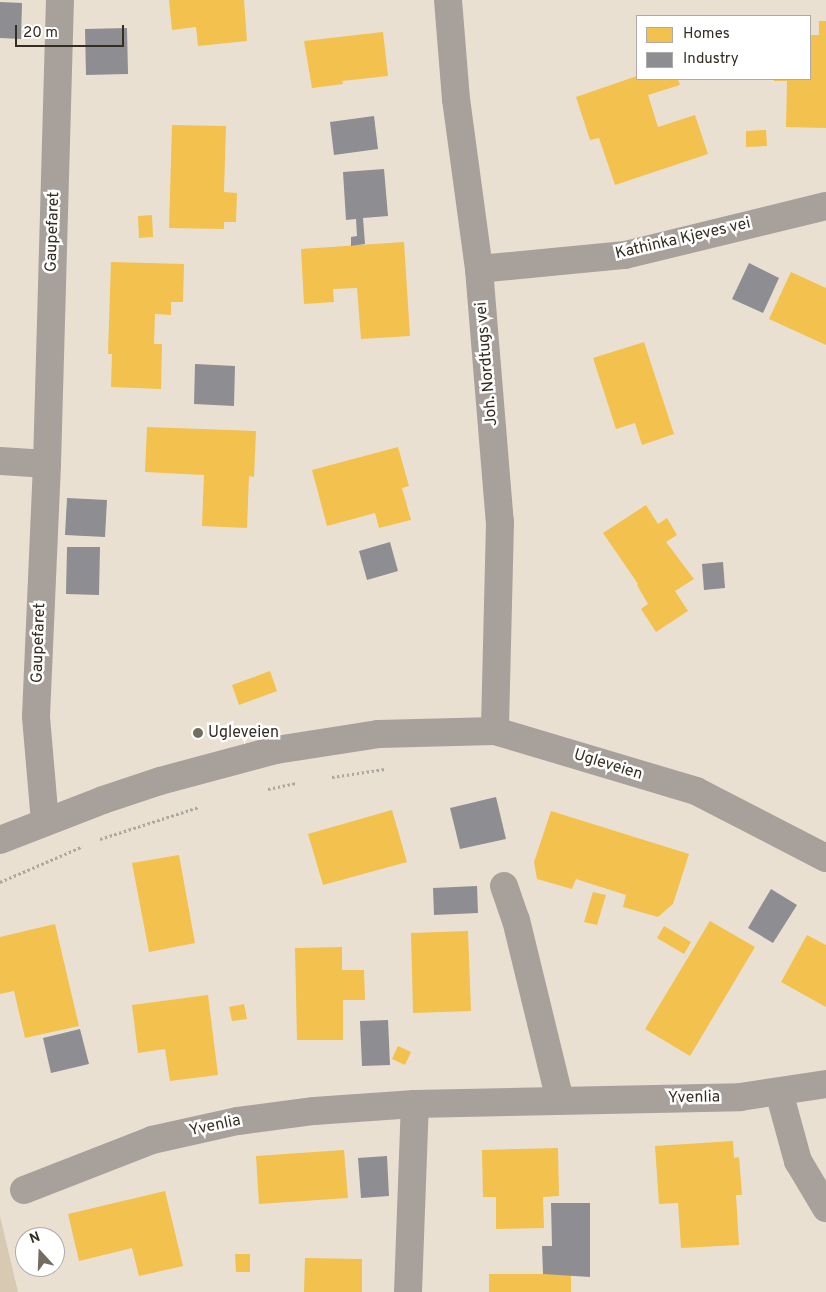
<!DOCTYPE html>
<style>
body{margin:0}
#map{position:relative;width:826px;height:1292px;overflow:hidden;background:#eae0d2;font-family:Overpass,sans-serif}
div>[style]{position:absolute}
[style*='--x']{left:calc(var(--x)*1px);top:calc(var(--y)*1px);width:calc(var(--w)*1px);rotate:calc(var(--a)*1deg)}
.green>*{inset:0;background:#d8c9b3}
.homes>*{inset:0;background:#f2c14e}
.industry>*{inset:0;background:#8d8d92}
.path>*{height:3px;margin-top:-1.5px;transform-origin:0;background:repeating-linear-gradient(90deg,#aea9a0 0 2.5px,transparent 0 5px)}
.minor>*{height:28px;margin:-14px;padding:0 14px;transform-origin:14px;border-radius:14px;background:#a8a19b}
.dots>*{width:14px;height:14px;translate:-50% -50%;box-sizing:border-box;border:2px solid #fff;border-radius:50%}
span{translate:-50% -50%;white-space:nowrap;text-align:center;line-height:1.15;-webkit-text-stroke:5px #fff;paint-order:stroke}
.street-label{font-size:16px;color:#342d22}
.poi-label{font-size:16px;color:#342d22}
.left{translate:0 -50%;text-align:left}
.legend{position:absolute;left:636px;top:15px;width:175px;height:65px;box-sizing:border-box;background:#fff;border:1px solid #aeaba7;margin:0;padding:6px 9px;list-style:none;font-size:15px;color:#342d22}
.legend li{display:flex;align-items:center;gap:10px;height:25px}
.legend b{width:25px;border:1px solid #aeaba7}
.north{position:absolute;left:15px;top:1227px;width:50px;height:50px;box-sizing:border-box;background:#fff;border:1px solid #aeaba7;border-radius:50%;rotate:340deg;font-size:14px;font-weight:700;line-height:20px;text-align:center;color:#342d22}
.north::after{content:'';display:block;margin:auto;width:18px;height:22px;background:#746c60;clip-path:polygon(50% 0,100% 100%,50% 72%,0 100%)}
.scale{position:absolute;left:15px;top:25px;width:109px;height:22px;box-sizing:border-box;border:2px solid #342d22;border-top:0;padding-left:6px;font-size:15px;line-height:18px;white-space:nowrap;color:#342d22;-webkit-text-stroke:4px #fff;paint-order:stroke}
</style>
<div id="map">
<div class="green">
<div style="clip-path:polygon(0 1216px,18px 1292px,0 1292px)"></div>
</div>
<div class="homes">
<div style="clip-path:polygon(169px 0,244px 0,247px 41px,198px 46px,196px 27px,172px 30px)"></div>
<div style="clip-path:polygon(819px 21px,826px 21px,826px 128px,786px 127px,787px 81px,774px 81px,774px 79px,810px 79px,810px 35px,819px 35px)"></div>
<div style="clip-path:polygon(383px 32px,388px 76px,342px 81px,343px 84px,312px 88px,304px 41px)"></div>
<div style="clip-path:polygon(637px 76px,637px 79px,678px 79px,680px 85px,648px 95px,658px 127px,695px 115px,708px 154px,615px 185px,599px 138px,590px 140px,576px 97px)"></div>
<div style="clip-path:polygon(172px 125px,226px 126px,224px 192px,237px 193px,236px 222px,224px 222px,224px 229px,169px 228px)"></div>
<div style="clip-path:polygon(766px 130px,767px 146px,746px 147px,746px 131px)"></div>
<div style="clip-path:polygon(152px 215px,153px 237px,139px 238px,138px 216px)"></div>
<div style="clip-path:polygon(404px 242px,410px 336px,361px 339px,357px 288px,333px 289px,334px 302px,304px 304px,301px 249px)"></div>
<div style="clip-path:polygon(111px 262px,184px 264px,183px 302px,171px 302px,171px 315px,155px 314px,154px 344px,162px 344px,161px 389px,111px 387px,112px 354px,108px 354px)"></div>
<div style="clip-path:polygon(791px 272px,826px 288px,826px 345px,769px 319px)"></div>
<div style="clip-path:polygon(644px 342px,674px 434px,642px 445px,635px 423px,616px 429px,593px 358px)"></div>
<div style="clip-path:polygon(147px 427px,256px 431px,254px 477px,249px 476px,247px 528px,202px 526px,204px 475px,145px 472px)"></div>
<div style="clip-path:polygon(398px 447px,409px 486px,402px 488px,411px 520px,379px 528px,375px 513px,327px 526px,312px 470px)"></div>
<div style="clip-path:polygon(646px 505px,658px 524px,667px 518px,677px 535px,666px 542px,694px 579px,675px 591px,688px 611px,656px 632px,641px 609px,648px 604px,637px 585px,638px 584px,603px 533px)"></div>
<div style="clip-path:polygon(270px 671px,277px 691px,239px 705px,232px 685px)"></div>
<div style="clip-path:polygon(392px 810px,407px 862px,323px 885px,308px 834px)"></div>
<div style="clip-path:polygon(551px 811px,689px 854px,673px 904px,658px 917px,623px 907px,626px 895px,576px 879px,572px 889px,537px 879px,534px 862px)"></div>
<div style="clip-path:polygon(179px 855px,195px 943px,149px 952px,132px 863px)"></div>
<div style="clip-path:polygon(593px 892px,606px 895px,597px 925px,584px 922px)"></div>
<div style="clip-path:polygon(710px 921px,755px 947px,690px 1056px,645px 1029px)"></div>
<div style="clip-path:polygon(55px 924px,79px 1026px,25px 1038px,14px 991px,0 994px,0 937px)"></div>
<div style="clip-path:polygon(664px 926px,691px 942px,684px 954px,657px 938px)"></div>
<div style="clip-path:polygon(468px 931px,471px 1011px,413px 1013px,411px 933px)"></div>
<div style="clip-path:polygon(807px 935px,826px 945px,826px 1007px,781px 982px)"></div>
<div style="clip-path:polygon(342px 947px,342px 970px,364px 970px,365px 1000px,343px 1000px,343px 1040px,297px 1040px,295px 948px)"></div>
<div style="clip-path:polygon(208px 995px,218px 1075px,170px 1081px,165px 1049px,138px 1053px,132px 1005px)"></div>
<div style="clip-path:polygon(244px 1004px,247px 1019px,232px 1021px,229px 1007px)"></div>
<div style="clip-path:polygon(398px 1046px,411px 1052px,405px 1065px,392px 1059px)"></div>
<div style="clip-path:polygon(733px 1141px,734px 1158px,739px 1157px,742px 1195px,736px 1195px,739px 1245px,681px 1248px,678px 1203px,659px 1204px,655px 1146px)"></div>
<div style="clip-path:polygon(558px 1148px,559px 1196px,543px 1197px,544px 1228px,496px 1229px,496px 1197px,483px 1197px,482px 1150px)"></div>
<div style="clip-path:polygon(344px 1150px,348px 1198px,259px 1204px,256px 1156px)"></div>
<div style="clip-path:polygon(165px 1191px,183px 1266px,139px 1276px,132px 1248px,79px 1261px,68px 1214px)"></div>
<div style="clip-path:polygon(235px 1254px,250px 1254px,250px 1272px,236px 1272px)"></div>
<div style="clip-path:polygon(305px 1258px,362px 1259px,362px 1292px,304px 1292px)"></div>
<div style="clip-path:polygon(489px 1274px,571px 1274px,571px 1292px,489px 1292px)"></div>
</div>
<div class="industry">
<div style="clip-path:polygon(0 2px,22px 3px,21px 39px,0 38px)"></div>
<div style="clip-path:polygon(127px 28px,128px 74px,86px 75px,85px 29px)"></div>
<div style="clip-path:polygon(374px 116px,378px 149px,334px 155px,330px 122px)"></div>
<div style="clip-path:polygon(384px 169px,388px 216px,363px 218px,365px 244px,351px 246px,351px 237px,357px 236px,356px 219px,346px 220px,343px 172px)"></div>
<div style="clip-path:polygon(749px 263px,779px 278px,763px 313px,732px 299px)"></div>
<div style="clip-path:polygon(195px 364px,235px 366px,234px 406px,194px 404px)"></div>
<div style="clip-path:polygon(67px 498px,107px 500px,105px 537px,65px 535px)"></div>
<div style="clip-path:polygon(390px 542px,398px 571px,367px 580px,359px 551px)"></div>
<div style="clip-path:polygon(67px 547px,100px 547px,99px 595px,66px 594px)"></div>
<div style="clip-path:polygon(723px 562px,725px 588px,704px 590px,702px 564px)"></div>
<div style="clip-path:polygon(496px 797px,506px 839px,460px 849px,450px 808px)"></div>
<div style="clip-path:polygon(477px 886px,478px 913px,434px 915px,433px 888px)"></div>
<div style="clip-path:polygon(771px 889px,797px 905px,773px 943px,748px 928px)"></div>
<div style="clip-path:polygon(388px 1020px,390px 1065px,362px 1066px,360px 1021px)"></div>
<div style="clip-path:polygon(80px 1029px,89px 1064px,51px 1073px,43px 1038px)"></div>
<div style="clip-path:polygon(387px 1156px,389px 1196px,361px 1198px,358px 1158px)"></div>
<div style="clip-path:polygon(551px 1203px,590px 1203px,590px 1277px,543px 1274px,542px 1246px,552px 1246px)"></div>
</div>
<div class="path">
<div style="--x:332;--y:777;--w:54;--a:-8.6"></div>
<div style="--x:268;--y:789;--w:29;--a:-12"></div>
<div style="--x:100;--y:839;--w:104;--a:-17.9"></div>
<div style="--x:0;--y:882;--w:90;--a:-23.4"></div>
</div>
<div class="minor">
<div style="--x:448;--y:0;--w:99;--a:85.4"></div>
<div style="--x:456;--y:99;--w:172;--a:82.3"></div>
<div style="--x:479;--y:269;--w:254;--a:85.3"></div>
<div style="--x:500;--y:522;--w:209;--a:91.4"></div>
<div style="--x:479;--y:269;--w:147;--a:-5.5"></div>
<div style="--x:625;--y:255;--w:207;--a:-13.7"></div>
<div style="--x:0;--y:461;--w:47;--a:3.7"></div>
<div style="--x:45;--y:822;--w:106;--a:-94.9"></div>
<div style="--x:36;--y:716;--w:252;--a:-87.5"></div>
<div style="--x:47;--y:464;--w:464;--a:-88.4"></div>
<div style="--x:0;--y:840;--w:110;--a:-21.2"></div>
<div style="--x:103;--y:800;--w:60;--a:-18.4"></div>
<div style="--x:160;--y:781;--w:120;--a:-15"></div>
<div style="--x:276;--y:750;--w:103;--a:-8.9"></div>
<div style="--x:378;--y:734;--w:117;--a:-1.5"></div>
<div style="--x:495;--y:731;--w:210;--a:16.6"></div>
<div style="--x:696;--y:791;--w:146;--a:27.3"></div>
<div style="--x:504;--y:886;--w:36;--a:71"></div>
<div style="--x:516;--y:920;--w:186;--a:76.3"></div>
<div style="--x:779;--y:1092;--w:72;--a:74.6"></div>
<div style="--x:798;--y:1161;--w:55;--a:59.2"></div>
<div style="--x:24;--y:1190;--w:137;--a:-21.3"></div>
<div style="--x:152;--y:1140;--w:88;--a:-12.5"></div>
<div style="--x:238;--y:1121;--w:77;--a:-7.5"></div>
<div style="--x:314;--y:1111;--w:101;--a:-4"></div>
<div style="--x:415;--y:1104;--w:325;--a:-1.2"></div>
<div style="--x:740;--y:1097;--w:87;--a:-8.6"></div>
<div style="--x:408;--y:1292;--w:188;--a:-87.9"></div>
</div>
<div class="dots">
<div style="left:198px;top:733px;background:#746c60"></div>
</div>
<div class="street-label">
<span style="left:53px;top:232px;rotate:-88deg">Gaupefaret</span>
<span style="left:683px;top:239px;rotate:-13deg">Kathinka Kjeves vei</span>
<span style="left:487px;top:364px;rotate:-95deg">Joh. Nordtugs vei</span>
<span style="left:39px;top:643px;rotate:-88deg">Gaupefaret</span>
<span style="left:608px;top:765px;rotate:17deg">Ugleveien</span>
<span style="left:694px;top:1098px;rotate:-1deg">Yvenlia</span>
<span style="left:215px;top:1126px;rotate:-12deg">Yvenlia</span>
</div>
<div class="poi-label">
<span class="left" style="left:208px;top:733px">Ugleveien</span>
</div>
<ul class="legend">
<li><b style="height:14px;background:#f2c14e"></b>Homes</li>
<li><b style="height:14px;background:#8d8d92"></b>Industry</li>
</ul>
<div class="north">N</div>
<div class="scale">20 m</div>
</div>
